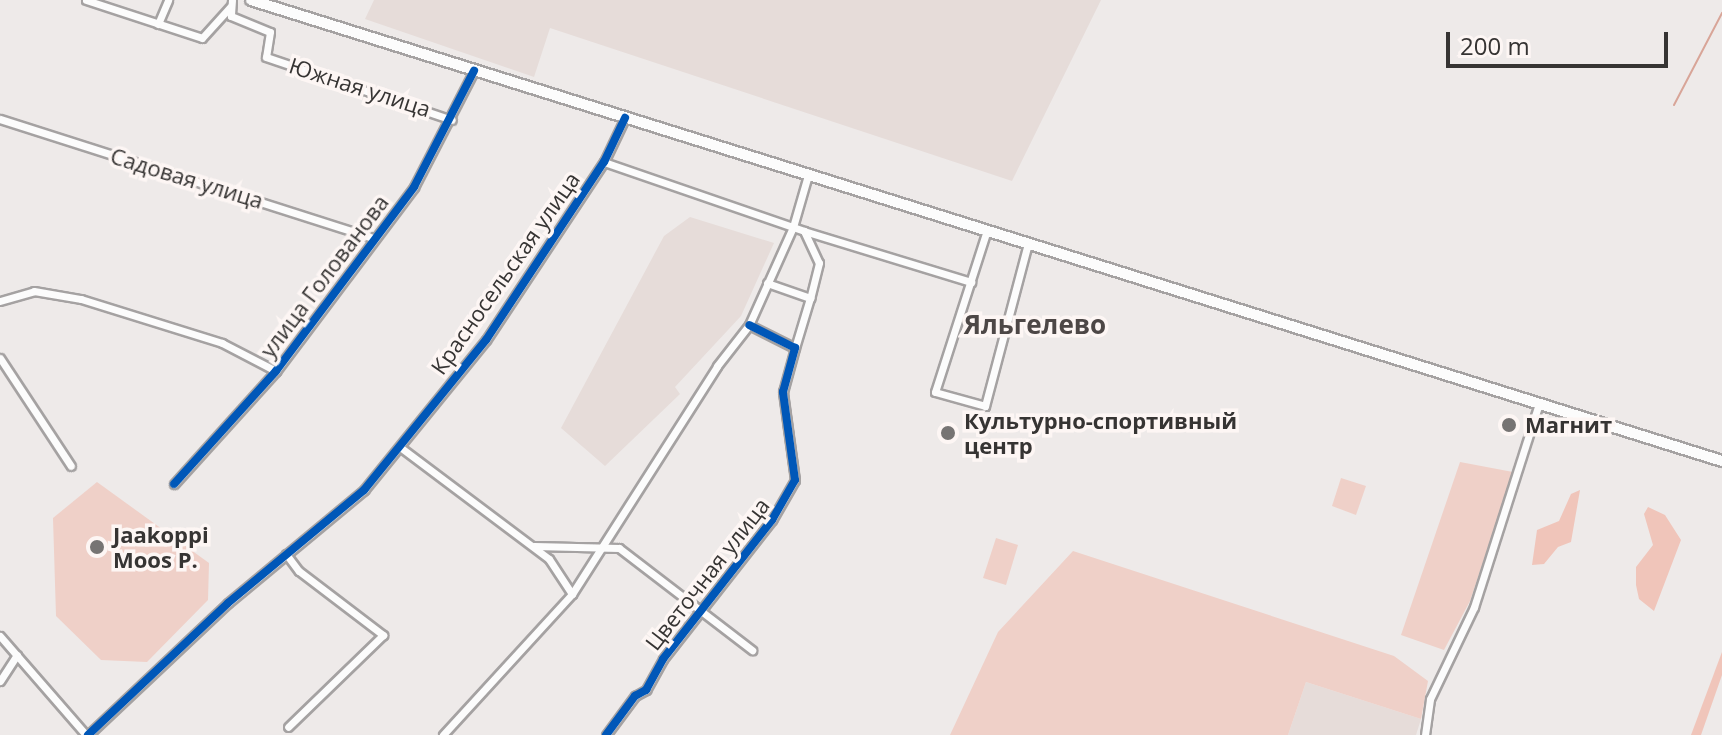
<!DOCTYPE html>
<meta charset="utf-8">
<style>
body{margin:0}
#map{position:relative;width:1722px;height:735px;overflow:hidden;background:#eeeae9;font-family:"Open Sans",sans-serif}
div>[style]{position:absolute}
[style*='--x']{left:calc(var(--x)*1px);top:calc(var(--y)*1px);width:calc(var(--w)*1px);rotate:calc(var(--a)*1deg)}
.built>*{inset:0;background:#e6dcd9}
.green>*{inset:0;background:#efd0c8}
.forest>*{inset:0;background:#f0c5ba}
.stream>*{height:2px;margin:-1px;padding:0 1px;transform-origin:1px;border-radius:1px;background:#d8a598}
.roads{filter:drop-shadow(2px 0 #a5a2a2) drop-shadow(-2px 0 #a5a2a2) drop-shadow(0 2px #a5a2a2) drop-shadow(0 -2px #a5a2a2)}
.minor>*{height:7px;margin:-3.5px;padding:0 3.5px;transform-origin:3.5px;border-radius:3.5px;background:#fcfcfc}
.secondary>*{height:10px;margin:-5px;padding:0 5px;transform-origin:5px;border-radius:5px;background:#fcfcfc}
.cycleway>*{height:8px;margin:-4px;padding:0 4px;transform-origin:4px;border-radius:4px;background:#0057b8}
.dots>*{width:22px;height:22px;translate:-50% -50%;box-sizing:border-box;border:4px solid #fdf6f4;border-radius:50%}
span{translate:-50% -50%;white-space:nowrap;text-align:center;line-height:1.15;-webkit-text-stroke:7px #fdf6f4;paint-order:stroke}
.street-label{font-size:22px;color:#363433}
.poi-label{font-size:22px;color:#363433;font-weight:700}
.left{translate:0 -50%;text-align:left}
.quarter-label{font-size:26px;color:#4d4746;font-weight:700}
.scale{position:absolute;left:1446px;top:32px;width:222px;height:36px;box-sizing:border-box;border:4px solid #363433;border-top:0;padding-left:10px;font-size:24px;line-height:28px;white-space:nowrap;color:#363433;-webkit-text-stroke:6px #fdf6f4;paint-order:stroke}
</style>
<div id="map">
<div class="built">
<div style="clip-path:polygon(374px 0,1101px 0,1012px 181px,550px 28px,534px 77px,365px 19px)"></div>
<div style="clip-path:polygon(690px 217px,774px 243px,741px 316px,675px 387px,680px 394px,605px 466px,561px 428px,664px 236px)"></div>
<div style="clip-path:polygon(1306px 682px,1421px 719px,1416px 735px,1288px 735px)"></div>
</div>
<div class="green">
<div style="clip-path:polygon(1460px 462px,1513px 472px,1470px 601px,1444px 650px,1401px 635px)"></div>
<div style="clip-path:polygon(1341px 478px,1366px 486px,1356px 515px,1332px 506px)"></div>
<div style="clip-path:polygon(97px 482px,209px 563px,208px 600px,147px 662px,101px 660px,56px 616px,53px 518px)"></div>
<div style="clip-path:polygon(996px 538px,1018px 545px,1006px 585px,983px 578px)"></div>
<div style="clip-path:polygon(1073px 551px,1394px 656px,1428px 681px,1421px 719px,1306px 682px,1288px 735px,950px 735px,998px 632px)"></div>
</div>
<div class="forest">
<div style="clip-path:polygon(1580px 490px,1571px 542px,1558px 547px,1544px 564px,1532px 565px,1537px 530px,1559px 521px,1571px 494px)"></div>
<div style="clip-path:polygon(1648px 507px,1665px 515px,1681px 540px,1654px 611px,1639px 599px,1636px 585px,1636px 567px,1653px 545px,1644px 514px)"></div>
<div style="clip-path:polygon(1722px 652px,1722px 675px,1701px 735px,1691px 735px)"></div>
</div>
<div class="stream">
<div style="--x:1674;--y:105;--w:104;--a:-62.4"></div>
</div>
<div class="roads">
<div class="minor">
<div style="--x:86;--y:0;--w:122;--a:18.1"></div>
<div style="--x:202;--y:38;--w:43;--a:-47.8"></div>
<div style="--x:232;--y:0;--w:16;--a:94"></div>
<div style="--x:231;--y:16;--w:42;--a:22.3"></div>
<div style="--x:270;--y:32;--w:25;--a:99"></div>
<div style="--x:266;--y:57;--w:196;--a:18.7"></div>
<div style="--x:158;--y:24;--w:26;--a:-67"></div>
<div style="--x:0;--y:119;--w:391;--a:17.7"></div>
<div style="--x:604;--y:162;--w:212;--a:19"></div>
<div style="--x:804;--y:231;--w:35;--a:65"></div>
<div style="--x:819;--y:263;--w:36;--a:104"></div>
<div style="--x:987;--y:230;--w:170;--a:107.8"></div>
<div style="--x:935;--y:392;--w:52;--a:15.6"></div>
<div style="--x:985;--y:406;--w:169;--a:-75.2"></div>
<div style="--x:804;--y:231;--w:175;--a:17"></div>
<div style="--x:767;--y:283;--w:46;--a:19.2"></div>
<div style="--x:810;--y:298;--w:52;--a:106.7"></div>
<div style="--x:0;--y:301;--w:35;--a:-16"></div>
<div style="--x:34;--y:291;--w:48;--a:9.7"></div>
<div style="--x:81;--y:299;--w:148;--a:17.3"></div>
<div style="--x:222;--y:343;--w:61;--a:27.4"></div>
<div style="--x:0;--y:358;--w:129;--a:56.7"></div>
<div style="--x:400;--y:447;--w:186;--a:36.9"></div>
<div style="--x:549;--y:559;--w:42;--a:56.7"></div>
<div style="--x:572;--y:594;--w:191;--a:132.5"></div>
<div style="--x:174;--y:484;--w:152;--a:-47.9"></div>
<div style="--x:276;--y:371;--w:230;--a:-53.1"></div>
<div style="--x:414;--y:187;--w:131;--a:-62.7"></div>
<div style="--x:534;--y:546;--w:85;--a:1.3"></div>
<div style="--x:619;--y:548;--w:168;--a:37.5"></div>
<div style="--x:286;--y:554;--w:21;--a:53"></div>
<div style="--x:299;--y:571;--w:106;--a:37.3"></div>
<div style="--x:383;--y:635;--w:132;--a:135.9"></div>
<div style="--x:572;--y:594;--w:270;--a:-57.5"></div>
<div style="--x:717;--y:366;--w:52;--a:-52"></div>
<div style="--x:749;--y:325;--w:107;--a:-65.8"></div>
<div style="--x:793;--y:227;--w:54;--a:-73.9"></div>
<div style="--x:0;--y:636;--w:131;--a:49"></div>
<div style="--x:0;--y:681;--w:31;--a:-57"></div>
<div style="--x:88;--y:735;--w:192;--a:-43.3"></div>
<div style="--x:228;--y:603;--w:177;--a:-39.7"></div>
<div style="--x:364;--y:490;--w:193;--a:-50.9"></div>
<div style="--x:486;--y:340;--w:214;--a:-56.5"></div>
<div style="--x:604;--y:162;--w:49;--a:-64.5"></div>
<div style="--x:606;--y:735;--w:49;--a:-53.4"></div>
<div style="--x:635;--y:696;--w:13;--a:-29"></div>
<div style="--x:646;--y:690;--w:35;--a:-61"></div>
<div style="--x:663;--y:659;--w:177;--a:-51.9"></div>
<div style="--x:772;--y:520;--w:46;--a:-60.1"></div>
<div style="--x:795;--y:480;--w:89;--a:-97.8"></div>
<div style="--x:783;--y:392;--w:46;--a:-74.7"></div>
<div style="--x:795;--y:348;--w:51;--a:-153.4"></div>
<div style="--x:1425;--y:735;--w:36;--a:-82"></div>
<div style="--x:1430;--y:699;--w:102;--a:-64.4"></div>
<div style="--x:1474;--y:607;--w:214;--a:-72.3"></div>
</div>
<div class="secondary">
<div style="--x:251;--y:0;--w:1542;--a:17.4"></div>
</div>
</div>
<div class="cycleway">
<div style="--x:174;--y:484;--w:152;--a:-47.9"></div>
<div style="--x:276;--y:371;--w:230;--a:-53.1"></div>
<div style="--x:414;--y:187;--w:131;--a:-62.7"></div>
<div style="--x:88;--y:735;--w:192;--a:-43.3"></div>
<div style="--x:228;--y:603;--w:177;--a:-39.7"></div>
<div style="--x:364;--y:490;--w:193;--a:-50.9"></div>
<div style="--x:486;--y:340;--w:214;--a:-56.5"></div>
<div style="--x:604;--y:162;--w:49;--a:-64.5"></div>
<div style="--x:606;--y:735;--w:49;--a:-53.4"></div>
<div style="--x:635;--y:696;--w:13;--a:-29"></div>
<div style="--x:646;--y:690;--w:35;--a:-61"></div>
<div style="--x:663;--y:659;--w:177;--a:-51.9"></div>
<div style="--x:772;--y:520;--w:46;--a:-60.1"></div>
<div style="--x:795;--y:480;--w:89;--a:-97.8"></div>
<div style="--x:783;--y:392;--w:46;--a:-74.7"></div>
<div style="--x:795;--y:348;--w:51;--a:-153.4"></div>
</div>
<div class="dots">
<div style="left:1509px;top:425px;background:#767473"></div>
<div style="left:948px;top:433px;background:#767473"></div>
<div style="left:97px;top:547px;background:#767473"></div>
</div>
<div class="street-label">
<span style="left:360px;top:87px;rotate:18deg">Южная улица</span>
<span style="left:187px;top:178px;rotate:17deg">Садовая улица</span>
<span style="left:505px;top:273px;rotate:-55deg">Красносельская улица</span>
<span style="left:324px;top:276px;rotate:-53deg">улица Голованова</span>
<span style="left:707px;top:574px;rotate:-52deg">Цветочная улица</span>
</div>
<div class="poi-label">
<span class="left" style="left:964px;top:433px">Культурно-спортивный<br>центр</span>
<span class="left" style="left:1525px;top:425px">Магнит</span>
<span class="left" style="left:113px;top:547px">Jaakoppi<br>Moos P.</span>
</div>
<div class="quarter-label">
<span style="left:1035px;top:325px">Яльгелево</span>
</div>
<div class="scale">200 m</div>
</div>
